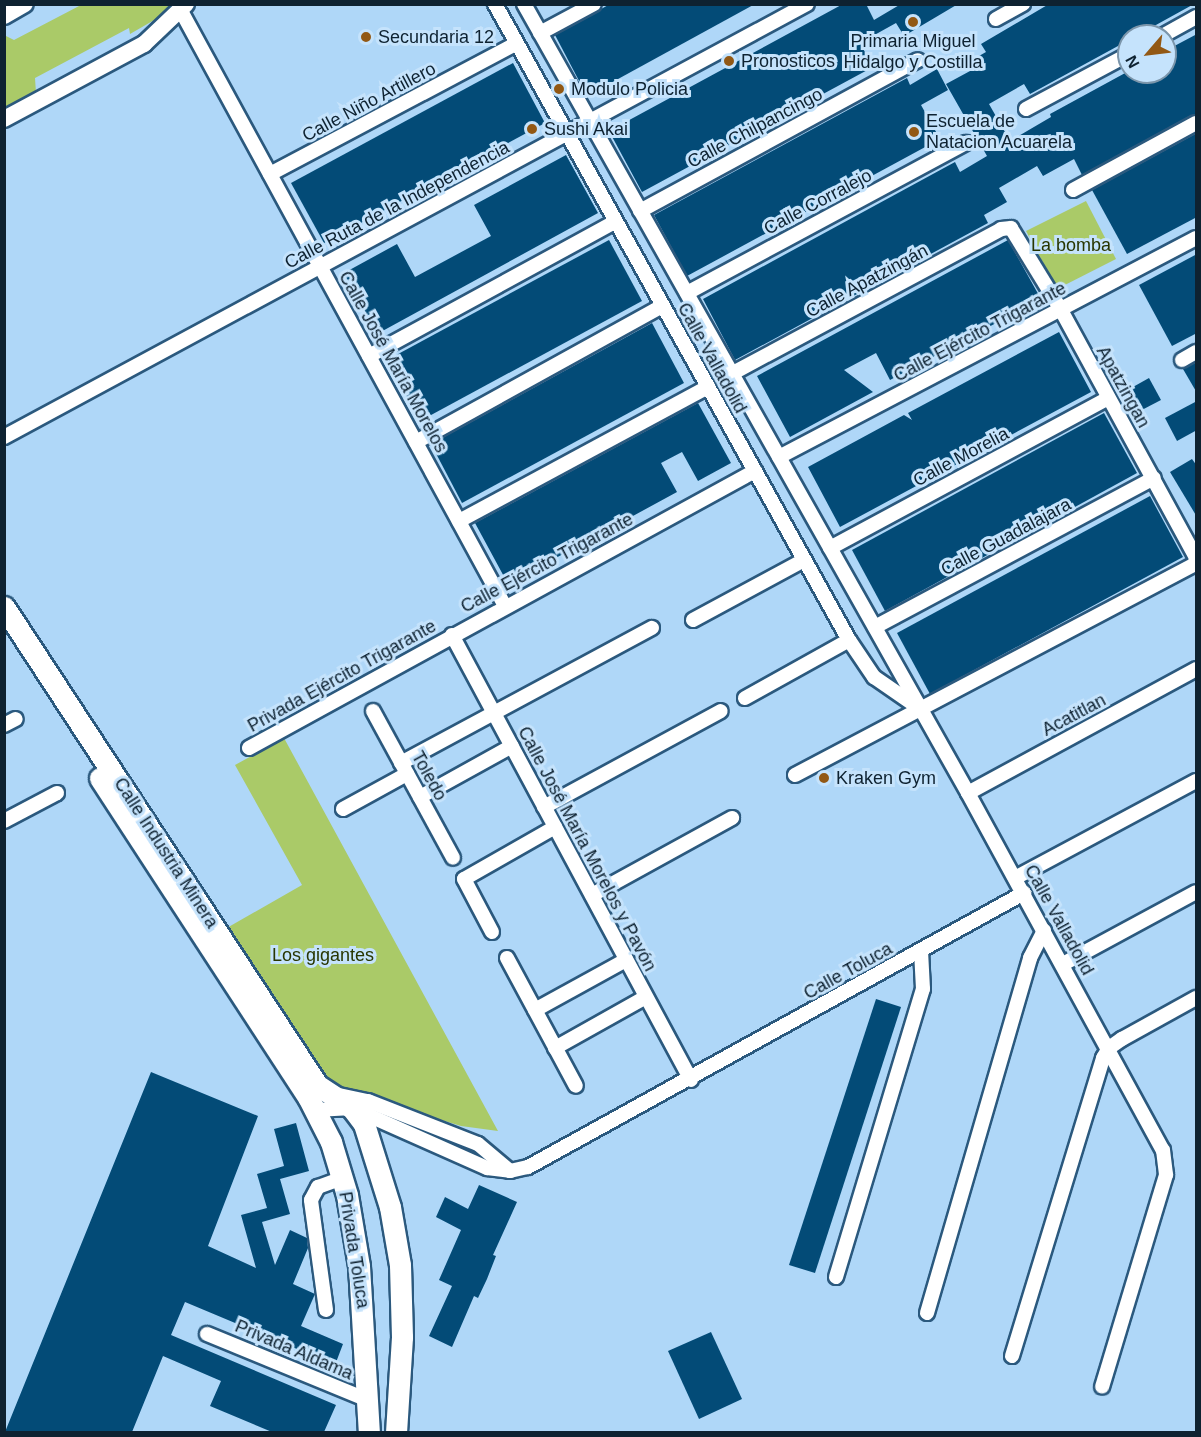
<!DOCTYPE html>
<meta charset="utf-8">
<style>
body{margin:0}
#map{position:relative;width:1201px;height:1437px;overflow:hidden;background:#afd7f8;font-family:Helvetica,sans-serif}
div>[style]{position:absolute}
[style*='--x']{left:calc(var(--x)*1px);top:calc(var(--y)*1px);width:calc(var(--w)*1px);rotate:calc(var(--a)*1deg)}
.green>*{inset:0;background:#aaca68}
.building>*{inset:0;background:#034b77}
.roads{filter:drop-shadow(2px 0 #2b597e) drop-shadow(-2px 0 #2b597e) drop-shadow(0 2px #2b597e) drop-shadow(0 -2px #2b597e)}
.minor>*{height:14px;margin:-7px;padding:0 7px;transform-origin:7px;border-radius:7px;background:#fff}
.tertiary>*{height:16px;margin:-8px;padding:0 8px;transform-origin:8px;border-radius:8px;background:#fff}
.primary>*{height:21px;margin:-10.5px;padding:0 10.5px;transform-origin:10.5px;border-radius:10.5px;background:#fff}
.dots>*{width:16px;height:16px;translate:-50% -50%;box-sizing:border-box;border:3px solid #c5e3fc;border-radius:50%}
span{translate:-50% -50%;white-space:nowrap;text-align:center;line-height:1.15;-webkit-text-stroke:6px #c5e3fc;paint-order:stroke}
.poi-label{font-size:18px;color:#0e2231}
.left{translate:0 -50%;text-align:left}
.street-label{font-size:18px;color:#0e2231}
.park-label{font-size:18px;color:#283601}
.frame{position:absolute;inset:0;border:6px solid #0e2231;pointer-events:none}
.north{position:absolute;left:1117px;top:24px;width:60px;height:60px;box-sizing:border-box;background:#c5e3fc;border:2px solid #7c96ab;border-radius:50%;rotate:242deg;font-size:16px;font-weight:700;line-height:24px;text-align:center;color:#0e2231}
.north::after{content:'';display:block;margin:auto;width:21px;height:27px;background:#925814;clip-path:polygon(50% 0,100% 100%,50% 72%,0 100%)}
</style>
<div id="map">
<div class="green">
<div style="clip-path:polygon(81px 5px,170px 5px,156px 19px,130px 34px,129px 28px,35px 78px,36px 93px,5px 110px,4px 35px,14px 40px)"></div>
<div style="clip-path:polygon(1086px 201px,1116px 259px,1057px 289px,1026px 231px)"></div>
<div style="clip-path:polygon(284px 738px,498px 1131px,461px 1126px,320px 1083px,225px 929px,302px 885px,235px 765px)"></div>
</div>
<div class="building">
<div style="clip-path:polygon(610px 4px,755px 4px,587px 96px,555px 35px)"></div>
<div style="clip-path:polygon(843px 4px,866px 4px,874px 20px,901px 4px,958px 4px,904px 36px,896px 23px,860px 43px,873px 67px,642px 192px,609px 131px)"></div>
<div style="clip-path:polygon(1049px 4px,1194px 4px,1136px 36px,1129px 36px,1129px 40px,1030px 94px,1024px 84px,989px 104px,1010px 141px,1051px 117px,1050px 114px,1127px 72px,1165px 72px,1165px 51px,1197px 34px,1197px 114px,1082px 175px,1074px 159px,1043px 176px,1037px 166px,999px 188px,1007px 202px,984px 215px,988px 223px,735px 360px,703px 299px,955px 162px,960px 172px,987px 156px,946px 84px,983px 64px,979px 56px,986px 52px,981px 44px)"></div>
<div style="clip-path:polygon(513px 63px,545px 123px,324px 243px,291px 183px)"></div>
<div style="clip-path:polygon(937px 69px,948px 90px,921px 105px,940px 139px,687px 276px,654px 215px,907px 78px,910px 85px)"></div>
<div style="clip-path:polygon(1197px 133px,1197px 217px,1127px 254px,1092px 190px)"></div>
<div style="clip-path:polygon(566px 155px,598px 213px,377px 334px,344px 273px,397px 244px,415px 277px,491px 236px,474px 205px)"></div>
<div style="clip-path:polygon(609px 240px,642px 301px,420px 421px,387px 360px)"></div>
<div style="clip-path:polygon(1008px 240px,1041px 299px,890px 380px,876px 353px,844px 370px,873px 392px,790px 437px,757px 376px)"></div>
<div style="clip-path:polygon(1197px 254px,1197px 333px,1172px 346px,1139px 285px)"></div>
<div style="clip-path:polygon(652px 323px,684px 383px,462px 503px,431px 444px)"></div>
<div style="clip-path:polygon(1059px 332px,1091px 392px,840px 527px,808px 467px,904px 415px,912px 420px,908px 413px)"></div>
<div style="clip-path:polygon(1197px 362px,1197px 393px,1183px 369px)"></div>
<div style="clip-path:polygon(1149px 378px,1161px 400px,1136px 413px,1124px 392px)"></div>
<div style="clip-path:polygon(1197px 401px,1197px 430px,1177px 441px,1165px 418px)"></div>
<div style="clip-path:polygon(698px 403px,731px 463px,698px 481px,682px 452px,661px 463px,677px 492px,508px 584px,475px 523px)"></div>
<div style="clip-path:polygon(1104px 413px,1137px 473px,885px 611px,852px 550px)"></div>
<div style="clip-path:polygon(1192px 459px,1197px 466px,1197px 517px,1170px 472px)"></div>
<div style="clip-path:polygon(1150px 496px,1183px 557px,930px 694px,897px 633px)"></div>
<div style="clip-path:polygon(876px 999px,901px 1007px,815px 1273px,789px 1265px)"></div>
<div style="clip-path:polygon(151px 1072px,258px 1116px,208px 1246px,256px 1268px,241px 1215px,267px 1208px,257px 1174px,284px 1166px,274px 1129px,296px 1123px,309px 1171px,280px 1179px,290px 1214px,262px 1222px,275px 1265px,290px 1230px,307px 1238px,308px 1248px,293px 1284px,315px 1294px,301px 1326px,343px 1344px,335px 1365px,185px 1302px,171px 1335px,336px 1405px,324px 1432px,272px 1432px,210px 1406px,221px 1381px,163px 1356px,132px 1432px,5px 1432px)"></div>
<div style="clip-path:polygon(479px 1185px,517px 1202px,493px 1255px,496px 1256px,487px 1279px,478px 1298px,474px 1296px,452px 1347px,429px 1336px,452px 1286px,439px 1280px,461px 1230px,436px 1217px,445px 1197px,468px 1209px)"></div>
<div style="clip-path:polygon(711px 1332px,742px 1399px,699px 1419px,668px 1351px)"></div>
</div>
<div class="roads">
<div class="minor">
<div style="--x:495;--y:4;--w:728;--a:60.9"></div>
<div style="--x:849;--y:640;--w:45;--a:56"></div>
<div style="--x:874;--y:677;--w:51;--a:34.6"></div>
<div style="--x:524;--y:4;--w:905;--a:60.63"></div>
<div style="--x:968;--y:793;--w:407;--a:61.4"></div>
<div style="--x:1163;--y:1150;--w:25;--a:83"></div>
<div style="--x:1166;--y:1175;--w:221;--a:106.8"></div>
<div style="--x:180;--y:9;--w:680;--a:61.44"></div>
<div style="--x:996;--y:19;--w:31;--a:-29"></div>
<div style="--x:540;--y:33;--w:61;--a:-28.2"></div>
<div style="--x:1162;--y:36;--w:39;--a:-29"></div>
<div style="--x:1026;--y:109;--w:117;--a:-28.1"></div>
<div style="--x:270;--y:174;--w:278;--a:-27.9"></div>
<div style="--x:1073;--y:190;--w:140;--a:-28.6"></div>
<div style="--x:640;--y:211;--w:316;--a:-28.5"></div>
<div style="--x:687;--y:293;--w:317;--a:-28.3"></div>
<div style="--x:369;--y:356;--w:280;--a:-28.6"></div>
<div style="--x:1182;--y:360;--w:16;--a:-30"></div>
<div style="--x:733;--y:373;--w:304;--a:-28.2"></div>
<div style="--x:1001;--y:229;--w:10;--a:-6"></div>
<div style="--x:1011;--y:228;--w:96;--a:58.6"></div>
<div style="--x:1061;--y:310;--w:282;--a:61.4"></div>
<div style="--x:4;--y:437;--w:912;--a:-28.33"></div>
<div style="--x:416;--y:442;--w:281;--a:-28.9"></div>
<div style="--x:779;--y:457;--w:471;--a:-27.7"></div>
<div style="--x:459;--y:521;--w:283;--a:-28.3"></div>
<div style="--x:830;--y:548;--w:316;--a:-28.3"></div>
<div style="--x:693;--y:620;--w:126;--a:-28.4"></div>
<div style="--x:875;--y:627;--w:316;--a:-28.1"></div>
<div style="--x:452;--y:635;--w:505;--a:61.76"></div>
<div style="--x:745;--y:698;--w:119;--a:-29.1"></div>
<div style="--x:373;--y:711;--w:167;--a:61.4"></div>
<div style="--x:4;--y:725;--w:13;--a:-27"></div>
<div style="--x:249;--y:748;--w:577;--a:-28.7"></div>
<div style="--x:401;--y:763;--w:285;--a:-28.3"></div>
<div style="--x:795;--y:775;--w:452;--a:-27.8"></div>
<div style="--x:1195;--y:564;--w:6;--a:-81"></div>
<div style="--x:968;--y:793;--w:260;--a:-28.5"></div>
<div style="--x:420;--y:797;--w:105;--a:-29"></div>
<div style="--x:544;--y:807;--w:201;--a:-28.5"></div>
<div style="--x:343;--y:809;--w:73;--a:-28.7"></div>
<div style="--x:4;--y:821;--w:60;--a:-27.8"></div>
<div style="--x:1015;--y:878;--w:205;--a:-28.2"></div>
<div style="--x:592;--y:895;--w:160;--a:-28.8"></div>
<div style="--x:492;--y:932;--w:60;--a:-117.8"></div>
<div style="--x:464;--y:879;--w:105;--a:-29.7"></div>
<div style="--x:507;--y:958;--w:145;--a:61.7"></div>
<div style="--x:1063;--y:964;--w:151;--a:-28.4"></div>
<div style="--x:535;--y:1010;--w:104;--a:-28.8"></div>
<div style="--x:555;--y:1048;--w:104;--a:-29.3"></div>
<div style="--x:339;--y:1095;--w:30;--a:12"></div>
<div style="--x:368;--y:1101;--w:118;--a:21.4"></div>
<div style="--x:478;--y:1144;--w:42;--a:40.2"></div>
<div style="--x:316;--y:1110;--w:36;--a:-3"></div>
<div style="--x:352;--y:1108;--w:148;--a:24"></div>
<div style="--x:487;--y:1168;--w:23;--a:7"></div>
<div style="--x:510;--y:1171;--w:18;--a:-13"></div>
<div style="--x:528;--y:1167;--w:567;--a:-28.92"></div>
<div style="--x:836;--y:1277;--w:301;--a:-73.2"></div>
<div style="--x:923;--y:989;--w:38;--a:-93"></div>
<div style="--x:326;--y:1310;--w:111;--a:-97.8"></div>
<div style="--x:311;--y:1200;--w:15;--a:-62"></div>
<div style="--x:318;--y:1187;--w:27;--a:-20"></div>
<div style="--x:927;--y:1313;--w:370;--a:-73.8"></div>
<div style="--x:1030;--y:958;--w:31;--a:-63"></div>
<div style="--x:207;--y:1334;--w:174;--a:22.3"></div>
<div style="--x:1012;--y:1356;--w:312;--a:-73"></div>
<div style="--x:1103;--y:1058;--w:12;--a:-59"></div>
<div style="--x:1109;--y:1048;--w:16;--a:-35"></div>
<div style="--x:1122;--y:1039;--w:85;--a:-29"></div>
</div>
<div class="tertiary">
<div style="--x:4;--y:16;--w:24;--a:-30"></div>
<div style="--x:4;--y:119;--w:159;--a:-28.2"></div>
<div style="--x:144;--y:44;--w:58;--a:-43.6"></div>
</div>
<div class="primary">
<div style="--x:4;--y:607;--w:571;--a:56.78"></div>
<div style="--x:317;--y:1085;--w:42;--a:33.3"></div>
<div style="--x:352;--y:1108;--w:20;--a:53"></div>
<div style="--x:364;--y:1124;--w:87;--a:72.6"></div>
<div style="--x:390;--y:1207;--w:59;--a:80.2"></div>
<div style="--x:400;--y:1265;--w:72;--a:88.4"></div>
<div style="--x:402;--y:1337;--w:95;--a:93.6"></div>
<div style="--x:100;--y:778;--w:381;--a:56.9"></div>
<div style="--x:308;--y:1097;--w:51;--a:62.9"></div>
<div style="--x:331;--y:1142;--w:55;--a:73.2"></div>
<div style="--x:347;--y:1195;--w:72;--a:80.4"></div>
<div style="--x:359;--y:1266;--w:166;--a:86.6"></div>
</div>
</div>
<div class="dots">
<div style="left:913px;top:22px;background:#925814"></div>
<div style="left:366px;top:37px;background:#925814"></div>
<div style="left:729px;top:61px;background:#925814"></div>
<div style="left:559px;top:89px;background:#925814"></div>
<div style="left:532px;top:129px;background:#925814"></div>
<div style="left:914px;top:132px;background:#925814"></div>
<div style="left:824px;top:778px;background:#925814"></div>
</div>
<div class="poi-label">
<span class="left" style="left:378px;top:37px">Secundaria 12</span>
<span style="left:913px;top:52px">Primaria Miguel<br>Hidalgo y Costilla</span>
<span class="left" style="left:741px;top:61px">Pronosticos</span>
<span class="left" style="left:571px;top:89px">Modulo Policia</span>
<span class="left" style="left:926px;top:132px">Escuela de<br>Natacion Acuarela</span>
<span class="left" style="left:544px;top:129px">Sushi Akai</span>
<span class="left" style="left:836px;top:778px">Kraken Gym</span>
</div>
<div class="street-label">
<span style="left:369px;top:102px;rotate:-28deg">Calle Niño Artillero</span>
<span style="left:755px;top:128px;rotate:-28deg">Calle Chilpancingo</span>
<span style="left:818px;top:202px;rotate:-28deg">Calle Corralejo</span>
<span style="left:397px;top:205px;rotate:-28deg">Calle Ruta de la Independencia</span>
<span style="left:867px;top:281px;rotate:-28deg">Calle Apatzingán</span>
<span style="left:980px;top:332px;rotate:-28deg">Calle Ejército Trigarante</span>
<span style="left:712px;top:358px;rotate:61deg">Calle Valladolid</span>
<span style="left:393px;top:362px;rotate:61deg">Calle José María Morelos</span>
<span style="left:1123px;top:387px;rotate:61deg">Apatzingan</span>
<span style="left:961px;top:457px;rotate:-28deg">Calle Morelia</span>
<span style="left:1006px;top:537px;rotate:-28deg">Calle Guadalajara</span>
<span style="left:547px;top:563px;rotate:-28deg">Calle Ejército Trigarante</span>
<span style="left:342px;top:676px;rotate:-29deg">Privada Ejército Trigarante</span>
<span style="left:1074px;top:715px;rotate:-28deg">Acatitlan</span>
<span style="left:429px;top:776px;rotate:61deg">Toledo</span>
<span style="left:587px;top:849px;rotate:62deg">Calle José María Morelos y Pavón</span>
<span style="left:166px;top:853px;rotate:57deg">Calle Industria Minera</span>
<span style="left:1059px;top:920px;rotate:61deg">Calle Valladolid</span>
<span style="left:848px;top:971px;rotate:-29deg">Calle Toluca</span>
<span style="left:354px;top:1250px;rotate:81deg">Privada Toluca</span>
<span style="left:294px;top:1350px;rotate:23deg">Privada Aldama</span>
</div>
<div class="park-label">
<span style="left:1071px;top:245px">La bomba</span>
<span style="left:323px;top:955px">Los gigantes</span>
</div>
<div class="frame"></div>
<div class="north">N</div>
</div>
